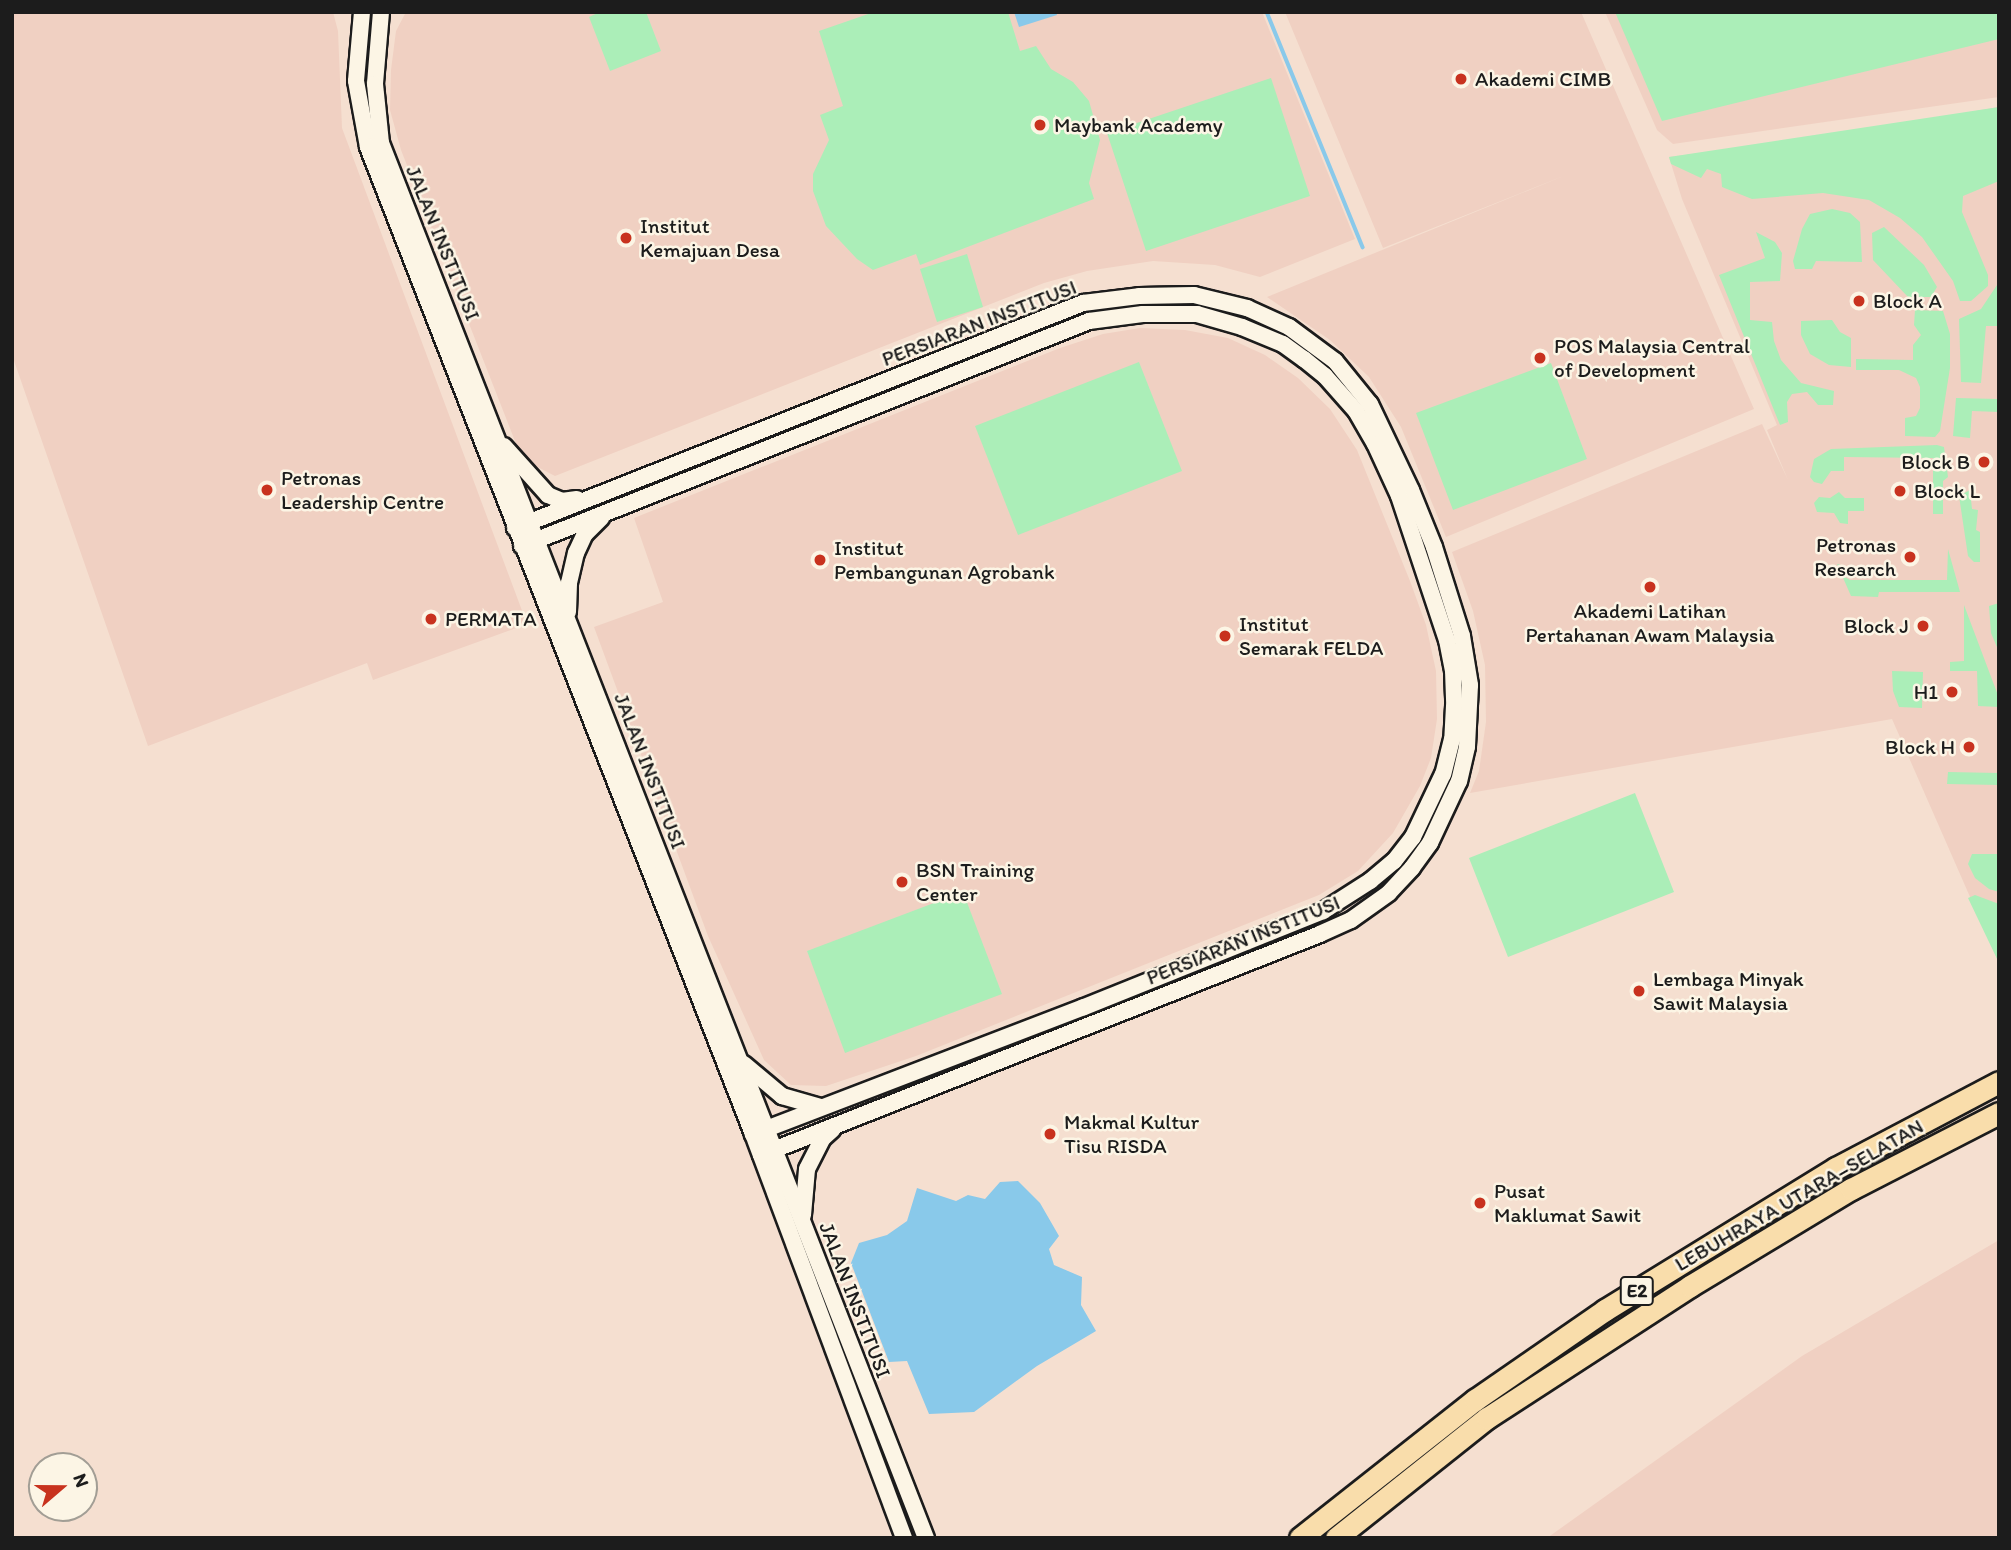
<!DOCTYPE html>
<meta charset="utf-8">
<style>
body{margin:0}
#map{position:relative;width:2011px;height:1550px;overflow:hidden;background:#f5dfd0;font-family:Itim,sans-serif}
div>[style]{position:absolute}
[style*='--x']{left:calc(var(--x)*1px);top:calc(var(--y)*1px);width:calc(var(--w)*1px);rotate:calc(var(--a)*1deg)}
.built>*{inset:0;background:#f0d0c2}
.green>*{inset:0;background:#abeeb8}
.water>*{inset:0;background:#89c9ea}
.stream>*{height:3.5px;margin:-1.75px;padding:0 1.75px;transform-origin:1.75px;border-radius:1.75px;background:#89c9ea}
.roads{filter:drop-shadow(2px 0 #1c1c1c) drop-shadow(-2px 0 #1c1c1c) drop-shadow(0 2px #1c1c1c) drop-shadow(0 -2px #1c1c1c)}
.secondary>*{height:16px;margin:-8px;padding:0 8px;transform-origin:8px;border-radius:8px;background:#fcf5e5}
.highway>*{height:21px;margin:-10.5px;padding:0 10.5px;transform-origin:10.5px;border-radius:10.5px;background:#f9ddab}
.dots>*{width:19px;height:19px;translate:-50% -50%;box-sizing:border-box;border:4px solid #fcf5e5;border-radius:50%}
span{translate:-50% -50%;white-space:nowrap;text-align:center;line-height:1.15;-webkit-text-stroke:5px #fcf5e5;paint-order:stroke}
.shield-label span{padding:2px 5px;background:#fcf5e5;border:2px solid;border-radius:5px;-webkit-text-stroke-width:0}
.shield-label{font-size:19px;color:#1c1c1c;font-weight:700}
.poi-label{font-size:21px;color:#1c1c1c}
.left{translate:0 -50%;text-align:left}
.right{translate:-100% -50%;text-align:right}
.street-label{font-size:21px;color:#1c1c1c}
.frame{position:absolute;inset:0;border:14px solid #1c1c1c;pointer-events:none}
.north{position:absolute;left:28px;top:1452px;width:70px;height:70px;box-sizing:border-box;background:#fcf5e5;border:2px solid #a29e95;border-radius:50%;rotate:70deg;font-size:19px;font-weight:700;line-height:28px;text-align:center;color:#1c1c1c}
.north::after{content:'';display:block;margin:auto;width:24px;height:32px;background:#c8321e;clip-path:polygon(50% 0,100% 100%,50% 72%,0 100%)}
</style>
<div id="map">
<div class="built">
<div style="clip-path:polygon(12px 12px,333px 12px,338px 31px,342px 128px,527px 624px,373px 680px,367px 663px,148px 746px,12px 355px)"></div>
<div style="clip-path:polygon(406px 12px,1262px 12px,1355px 239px,1260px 277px,1215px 265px,1153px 261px,1087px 271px,1044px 283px,555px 476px,522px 459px,401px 150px,390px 110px,391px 70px,396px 31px)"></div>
<div style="clip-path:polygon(1285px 12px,1581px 12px,1754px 409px,1446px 537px,1401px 427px,1369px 377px,1330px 340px,1267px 297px,1566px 175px,1383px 248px)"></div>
<div style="clip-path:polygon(1605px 12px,1999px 12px,1999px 97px,1673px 144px,1657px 130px)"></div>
<div style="clip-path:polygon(1999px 107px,1999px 963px,1892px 719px,1470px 793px,1479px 771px,1486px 722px,1485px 665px,1473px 611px,1452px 552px,1762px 424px,1788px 480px,1767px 430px,1777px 425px,1682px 199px,1669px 157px,1824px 137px)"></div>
<div style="clip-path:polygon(1140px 328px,1185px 330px,1228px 338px,1265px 355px,1298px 378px,1330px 409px,1357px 450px,1410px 581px,1426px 625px,1436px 671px,1437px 719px,1431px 758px,1420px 786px,1393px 833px,1358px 871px,1319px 895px,916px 1056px,826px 1086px,791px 1085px,764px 1060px,708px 936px,594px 627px,663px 602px,634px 518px,1060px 348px,1103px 334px)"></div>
<div style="clip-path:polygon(1999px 1240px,1999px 1538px,1547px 1538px,1802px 1356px)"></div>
</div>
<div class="green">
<div style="clip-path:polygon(600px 12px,646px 12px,661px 51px,610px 71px,589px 17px)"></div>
<div style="clip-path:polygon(874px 12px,1008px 12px,1020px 51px,1036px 46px,1051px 69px,1073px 82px,1089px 101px,1100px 140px,1089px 183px,1094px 199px,920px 265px,916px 254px,873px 270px,857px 259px,826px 226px,813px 191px,813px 174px,829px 140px,820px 115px,843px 106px,819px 31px)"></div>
<div style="clip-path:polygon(1615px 12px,1999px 12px,1999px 39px,1662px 121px)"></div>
<div style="clip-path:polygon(1271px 78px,1310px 196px,1146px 251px,1107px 133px)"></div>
<div style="clip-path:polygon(1999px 107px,1999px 181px,1963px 196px,1962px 212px,1988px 275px,1988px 286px,1971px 301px,1960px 301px,1953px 281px,1922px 237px,1900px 218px,1869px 200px,1823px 193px,1752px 199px,1722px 187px,1721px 174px,1707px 169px,1701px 178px,1671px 164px,1669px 157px)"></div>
<div style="clip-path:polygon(1832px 209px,1850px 213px,1860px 222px,1862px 262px,1816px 261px,1812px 269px,1795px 269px,1793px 261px,1802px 229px,1810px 214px)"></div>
<div style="clip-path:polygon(1884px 227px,1924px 265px,1937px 287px,1931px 297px,1908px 297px,1873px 260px,1872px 233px)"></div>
<div style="clip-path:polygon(1756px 232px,1775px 242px,1782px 253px,1780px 281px,1750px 282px,1750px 320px,1772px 322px,1774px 341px,1781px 360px,1801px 383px,1834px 391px,1833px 405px,1818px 405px,1807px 392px,1792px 394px,1787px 402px,1788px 422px,1780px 425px,1719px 275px,1765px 258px)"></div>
<div style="clip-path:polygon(967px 254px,983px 307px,937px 322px,920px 269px)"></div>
<div style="clip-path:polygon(1999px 282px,1999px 326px,1986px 326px,1981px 383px,1961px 382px,1959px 319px,1981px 309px)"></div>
<div style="clip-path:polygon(1915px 310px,1943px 311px,1950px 334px,1950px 368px,1940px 431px,1935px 437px,1905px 436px,1905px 418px,1916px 416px,1920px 408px,1920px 387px,1916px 378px,1899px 370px,1856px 370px,1856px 359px,1913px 360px,1913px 345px,1921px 335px,1914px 325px)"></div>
<div style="clip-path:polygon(1832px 320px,1840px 332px,1851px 338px,1851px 367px,1829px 365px,1810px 354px,1801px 335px,1801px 321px)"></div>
<div style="clip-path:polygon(1139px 362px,1182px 471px,1018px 535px,975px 426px)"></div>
<div style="clip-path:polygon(1551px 363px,1587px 459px,1453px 510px,1416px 413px)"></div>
<div style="clip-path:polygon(1956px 398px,1999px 399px,1999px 412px,1972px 411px,1970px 438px,1953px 436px)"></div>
<div style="clip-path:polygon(1937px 445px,1944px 447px,1948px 477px,1943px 481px,1943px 514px,1933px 514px,1933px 458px,1844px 457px,1844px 471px,1831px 471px,1822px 484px,1814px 482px,1810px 477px,1814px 459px,1831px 449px)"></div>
<div style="clip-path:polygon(1970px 490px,1972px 509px,1978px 510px,1976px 530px,1980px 532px,1980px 562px,1974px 562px,1968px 556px,1959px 496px)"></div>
<div style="clip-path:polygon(1839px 492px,1845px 498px,1864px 498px,1864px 511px,1848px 511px,1848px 524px,1840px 523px,1834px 513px,1817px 512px,1814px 503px,1819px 497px,1830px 498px)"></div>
<div style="clip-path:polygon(1948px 549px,1960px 592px,1879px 592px,1878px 597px,1851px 596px,1837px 564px,1841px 565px,1845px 577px,1850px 580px,1947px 580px)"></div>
<div style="clip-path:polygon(1999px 603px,1999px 652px,1991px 633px,1989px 606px)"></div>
<div style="clip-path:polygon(1964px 605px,1999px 698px,1999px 707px,1978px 706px,1977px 671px,1950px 671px,1950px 662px,1964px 661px)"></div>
<div style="clip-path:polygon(1892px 671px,1923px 672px,1922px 708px,1899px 707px,1893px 691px)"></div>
<div style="clip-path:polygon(1948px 772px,1999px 773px,1999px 785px,1947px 784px)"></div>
<div style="clip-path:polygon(1635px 793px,1674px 892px,1508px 957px,1469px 858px)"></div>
<div style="clip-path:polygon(1972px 854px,1999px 854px,1999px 892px,1989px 889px,1975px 878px,1968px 864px)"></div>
<div style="clip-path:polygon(963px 892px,1002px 994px,845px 1053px,807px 951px)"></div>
<div style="clip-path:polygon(1975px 895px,1999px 904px,1999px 963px,1968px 898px)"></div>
</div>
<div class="water">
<div style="clip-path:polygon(1014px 12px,1056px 12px,1057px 15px,1019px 27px)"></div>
<div style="clip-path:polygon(1018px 1181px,1040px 1203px,1059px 1236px,1049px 1249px,1054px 1265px,1082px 1277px,1081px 1305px,1096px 1331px,1037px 1366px,974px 1412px,929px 1414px,907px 1361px,889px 1362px,851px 1263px,859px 1243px,887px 1235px,907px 1221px,917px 1188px,956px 1201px,968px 1195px,985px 1199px,1000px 1182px)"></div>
</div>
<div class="stream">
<div style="--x:1267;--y:12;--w:254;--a:67.8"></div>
</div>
<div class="roads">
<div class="secondary">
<div style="--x:362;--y:12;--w:69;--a:95"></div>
<div style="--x:356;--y:81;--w:67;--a:79.7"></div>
<div style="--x:368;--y:147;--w:1059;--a:68.69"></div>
<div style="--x:753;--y:1134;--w:431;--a:69.5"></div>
<div style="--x:381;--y:12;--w:72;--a:94.8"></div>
<div style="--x:375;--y:84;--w:59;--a:84.2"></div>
<div style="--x:381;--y:143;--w:1498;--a:68.66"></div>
<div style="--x:504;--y:446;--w:66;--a:48.1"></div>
<div style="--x:548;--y:495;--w:15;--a:23"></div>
<div style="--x:562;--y:501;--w:15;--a:-8"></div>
<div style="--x:515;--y:528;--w:611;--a:-21.61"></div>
<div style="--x:1083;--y:303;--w:56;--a:-7.1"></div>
<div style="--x:1139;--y:296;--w:55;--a:-1"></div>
<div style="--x:1194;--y:295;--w:55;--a:13.8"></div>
<div style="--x:1247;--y:308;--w:46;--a:24.3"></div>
<div style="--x:1289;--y:327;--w:57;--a:36.5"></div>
<div style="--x:1335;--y:361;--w:55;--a:50.9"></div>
<div style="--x:1370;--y:404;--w:95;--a:64.5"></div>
<div style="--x:1411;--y:490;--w:61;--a:68"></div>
<div style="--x:1434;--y:547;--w:93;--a:72.5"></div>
<div style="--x:1462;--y:636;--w:50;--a:80.7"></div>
<div style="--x:1470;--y:685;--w:62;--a:92.8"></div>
<div style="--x:1467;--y:747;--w:35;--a:103"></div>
<div style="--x:1459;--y:781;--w:68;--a:115.1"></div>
<div style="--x:1430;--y:843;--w:31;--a:126"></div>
<div style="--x:1412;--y:868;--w:34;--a:133"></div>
<div style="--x:1389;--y:893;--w:47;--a:144.6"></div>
<div style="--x:1351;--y:920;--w:34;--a:156"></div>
<div style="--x:1320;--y:934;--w:601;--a:158.43"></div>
<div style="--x:522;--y:546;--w:610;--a:-21.64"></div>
<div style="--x:1089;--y:321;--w:54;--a:-7.4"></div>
<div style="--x:1143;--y:314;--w:54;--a:0"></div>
<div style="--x:1197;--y:314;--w:47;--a:16.1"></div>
<div style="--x:1242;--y:327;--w:44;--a:22.5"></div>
<div style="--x:1283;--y:344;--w:26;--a:36"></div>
<div style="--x:1304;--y:359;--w:27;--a:39"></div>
<div style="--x:1325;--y:376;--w:47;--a:48.5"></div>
<div style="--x:1356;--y:411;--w:38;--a:60"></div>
<div style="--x:1375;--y:444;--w:57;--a:65.2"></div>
<div style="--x:1399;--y:496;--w:152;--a:71.6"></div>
<div style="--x:1447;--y:640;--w:31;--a:79"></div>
<div style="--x:1453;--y:670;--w:36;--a:88"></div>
<div style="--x:1454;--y:706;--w:33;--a:93"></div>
<div style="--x:1452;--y:739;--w:36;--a:104"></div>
<div style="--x:1443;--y:774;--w:70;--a:115.5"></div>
<div style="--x:1413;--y:837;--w:31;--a:128"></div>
<div style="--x:1394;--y:861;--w:31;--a:140"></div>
<div style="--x:1370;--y:881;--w:56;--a:147.4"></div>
<div style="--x:1323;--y:911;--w:258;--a:158.1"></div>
<div style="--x:1084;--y:1007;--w:355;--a:159"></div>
<div style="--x:568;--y:612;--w:29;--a:-88"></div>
<div style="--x:569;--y:583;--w:31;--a:-77"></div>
<div style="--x:576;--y:553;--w:21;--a:-65"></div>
<div style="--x:585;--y:534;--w:23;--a:-45"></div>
<div style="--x:744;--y:1064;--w:50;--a:40.1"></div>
<div style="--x:782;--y:1096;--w:40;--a:16"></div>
<div style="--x:803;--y:1215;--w:46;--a:-85"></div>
<div style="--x:807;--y:1169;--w:35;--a:-63"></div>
<div style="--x:823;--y:1138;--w:12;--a:-42"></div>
</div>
<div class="highway">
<div style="--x:1300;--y:1538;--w:223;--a:-38.3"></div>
<div style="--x:1475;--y:1400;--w:158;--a:-34.7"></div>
<div style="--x:1605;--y:1310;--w:271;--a:-31.6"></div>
<div style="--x:1836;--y:1168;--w:184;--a:-27.8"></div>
<div style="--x:1336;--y:1538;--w:193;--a:-38.5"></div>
<div style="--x:1487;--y:1418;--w:242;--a:-33"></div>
<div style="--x:1690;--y:1286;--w:188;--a:-31.1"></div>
<div style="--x:1851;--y:1189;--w:166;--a:-27.2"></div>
</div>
</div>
<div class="dots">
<div style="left:1461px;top:79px;background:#c8321e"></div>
<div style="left:1040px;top:125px;background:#c8321e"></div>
<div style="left:626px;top:238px;background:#c8321e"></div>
<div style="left:1859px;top:301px;background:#c8321e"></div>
<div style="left:1540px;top:358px;background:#c8321e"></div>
<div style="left:1984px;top:462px;background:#c8321e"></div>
<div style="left:267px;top:490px;background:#c8321e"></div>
<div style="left:1900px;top:491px;background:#c8321e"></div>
<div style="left:1910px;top:557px;background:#c8321e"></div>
<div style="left:820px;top:560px;background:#c8321e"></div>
<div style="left:1650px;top:587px;background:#c8321e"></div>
<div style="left:431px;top:619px;background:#c8321e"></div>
<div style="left:1923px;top:626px;background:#c8321e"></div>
<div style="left:1225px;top:636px;background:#c8321e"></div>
<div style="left:1952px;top:692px;background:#c8321e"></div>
<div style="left:1969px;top:747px;background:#c8321e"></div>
<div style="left:902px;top:882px;background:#c8321e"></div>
<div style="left:1639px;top:991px;background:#c8321e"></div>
<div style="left:1050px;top:1134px;background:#c8321e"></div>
<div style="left:1480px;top:1203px;background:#c8321e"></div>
</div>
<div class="shield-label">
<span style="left:1637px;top:1291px">E2</span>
</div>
<div class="poi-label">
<span class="left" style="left:1475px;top:79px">Akademi CIMB</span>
<span class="left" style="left:1054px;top:125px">Maybank Academy</span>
<span class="left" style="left:640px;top:238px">Institut<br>Kemajuan Desa</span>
<span class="left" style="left:1873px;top:301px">Block A</span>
<span class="left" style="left:1554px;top:358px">POS Malaysia Central<br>of Development</span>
<span class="right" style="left:1970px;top:462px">Block B</span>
<span class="left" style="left:281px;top:490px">Petronas<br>Leadership Centre</span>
<span class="left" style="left:1914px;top:491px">Block L</span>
<span class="right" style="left:1896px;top:557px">Petronas<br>Research</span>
<span class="left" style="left:834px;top:560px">Institut<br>Pembangunan Agrobank</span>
<span style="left:1650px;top:623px">Akademi Latihan<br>Pertahanan Awam Malaysia</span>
<span class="left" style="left:445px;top:619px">PERMATA</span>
<span class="left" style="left:1239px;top:636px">Institut<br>Semarak FELDA</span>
<span class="right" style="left:1909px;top:626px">Block J</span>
<span class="right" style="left:1938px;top:692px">H1</span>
<span class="right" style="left:1955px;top:747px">Block H</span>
<span class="left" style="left:916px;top:882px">BSN Training<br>Center</span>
<span class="left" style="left:1653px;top:991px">Lembaga Minyak<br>Sawit Malaysia</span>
<span class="left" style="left:1064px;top:1134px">Makmal Kultur<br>Tisu RISDA</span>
<span class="left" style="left:1494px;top:1203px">Pusat<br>Maklumat Sawit</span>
</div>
<div class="street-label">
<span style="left:443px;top:243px;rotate:68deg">JALAN INSTITUSI</span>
<span style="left:979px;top:323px;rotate:-21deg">PERSIARAN INSTITUSI</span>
<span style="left:650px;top:771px;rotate:69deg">JALAN INSTITUSI</span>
<span style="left:1243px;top:940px;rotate:-22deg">PERSIARAN INSTITUSI</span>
<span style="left:1799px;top:1195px;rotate:-30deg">LEBUHRAYA UTARA–SELATAN</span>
<span style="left:855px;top:1300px;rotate:69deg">JALAN INSTITUSI</span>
</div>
<div class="frame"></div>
<div class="north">N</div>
</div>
